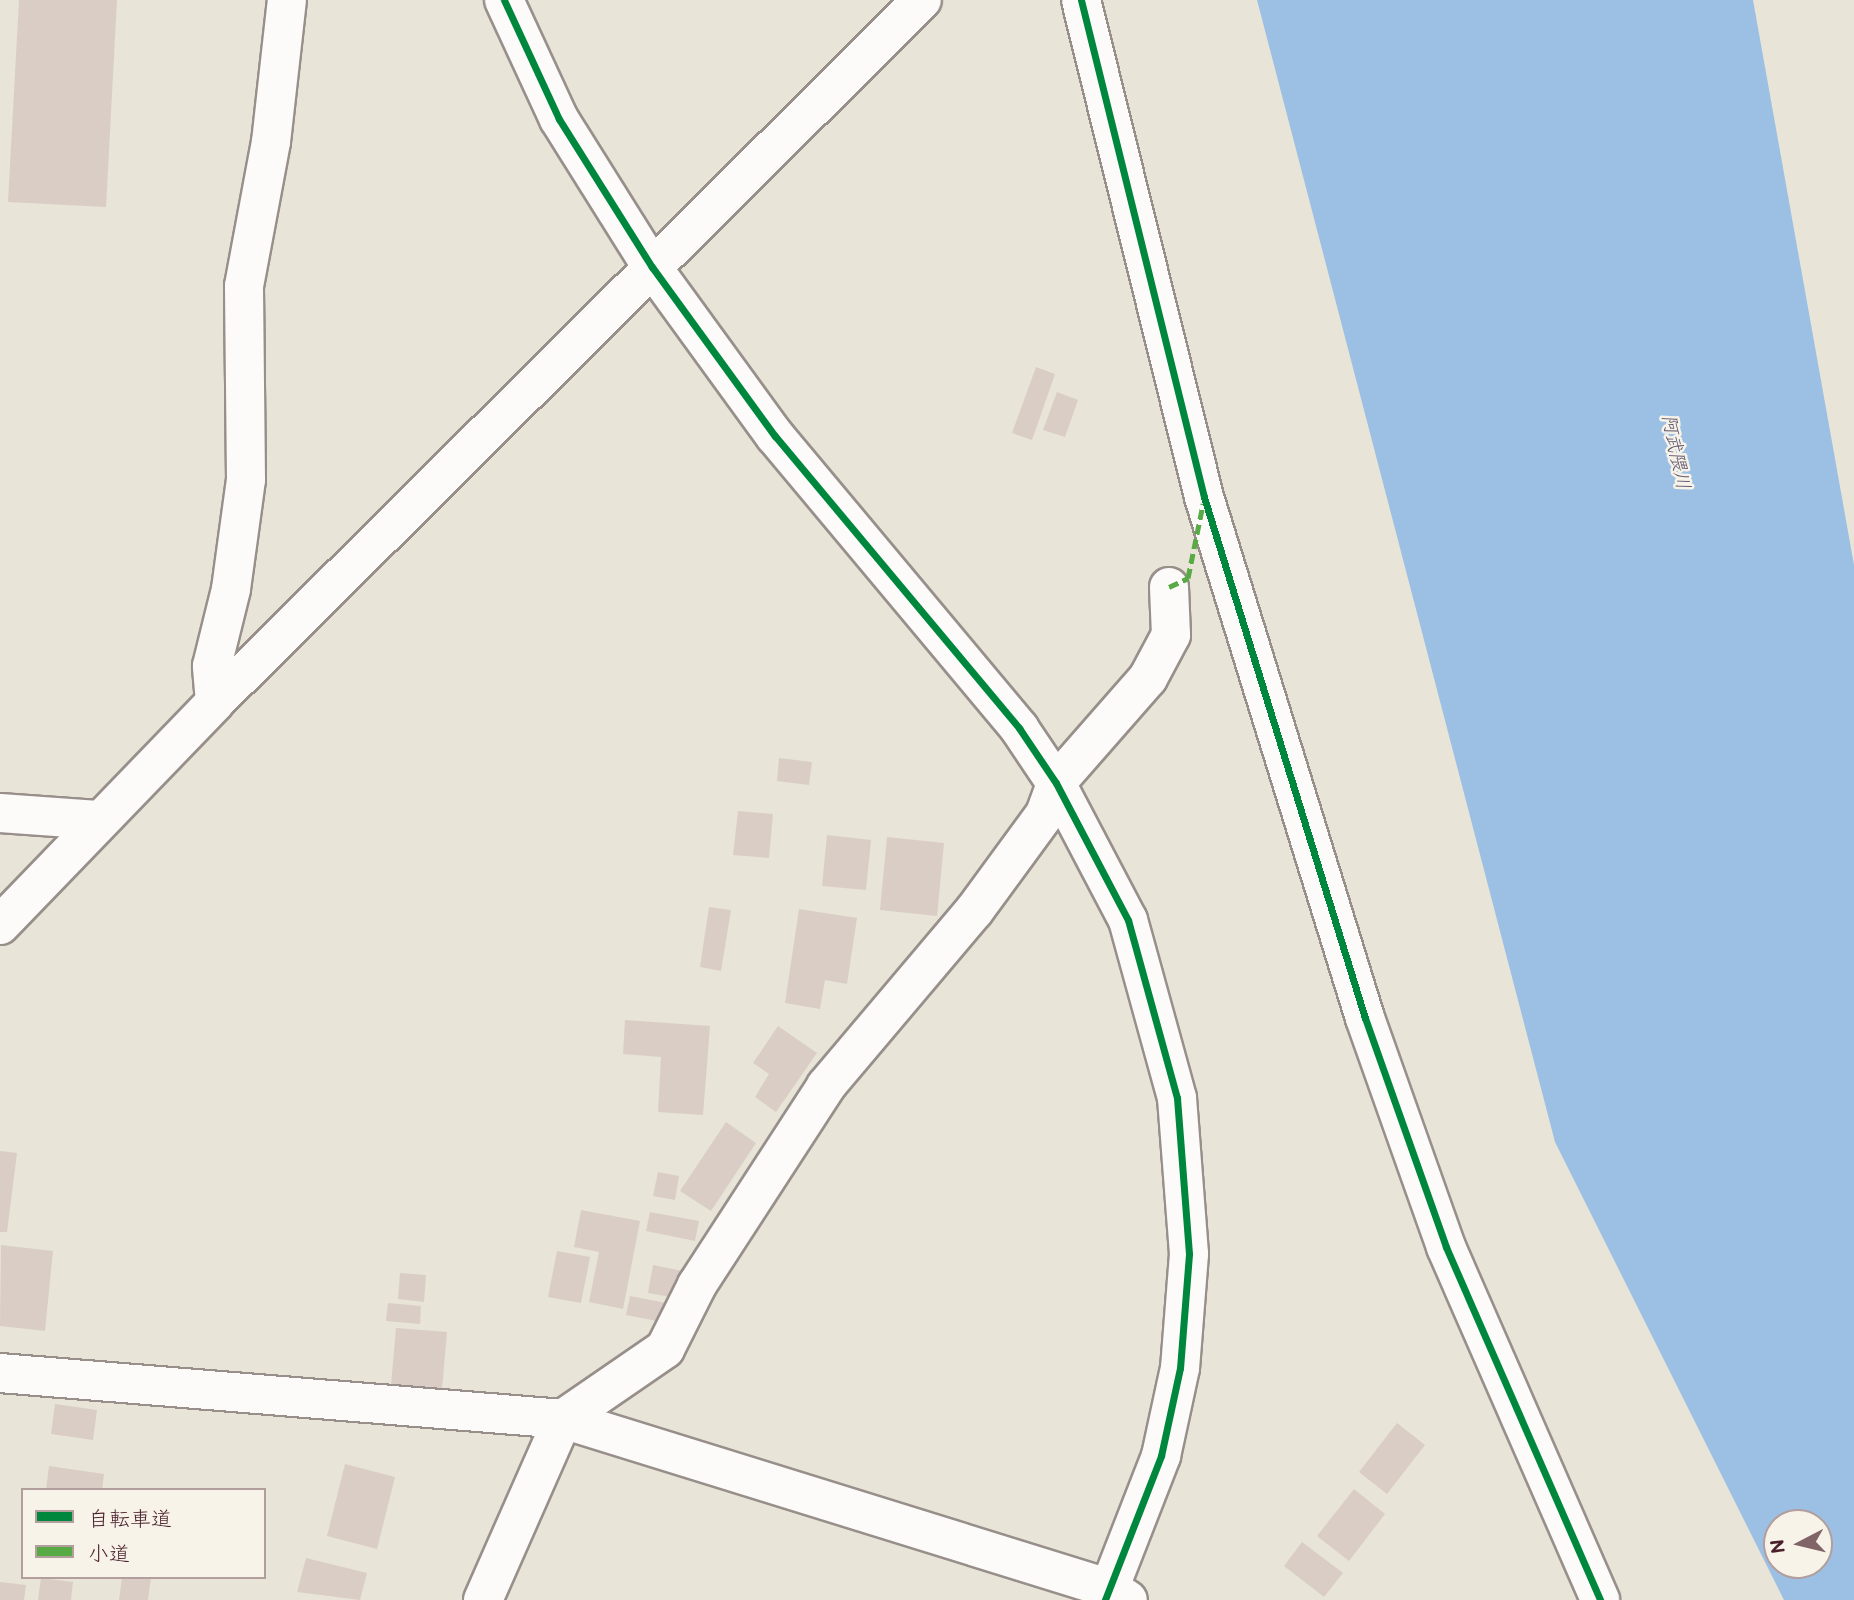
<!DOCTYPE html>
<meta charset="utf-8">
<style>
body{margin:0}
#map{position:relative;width:1854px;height:1600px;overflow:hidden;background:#e8e4d7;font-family:"Balsamiq Sans","Klee One",sans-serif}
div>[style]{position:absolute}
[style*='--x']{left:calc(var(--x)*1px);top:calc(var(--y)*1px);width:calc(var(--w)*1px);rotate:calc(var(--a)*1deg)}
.water>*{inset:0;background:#9cc0e4}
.building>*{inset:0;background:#dacdc5}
.roads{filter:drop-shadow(2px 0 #988f8b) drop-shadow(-2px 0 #988f8b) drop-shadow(0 2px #988f8b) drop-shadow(0 -2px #988f8b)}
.minor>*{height:38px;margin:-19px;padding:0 19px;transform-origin:19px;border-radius:19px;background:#fcfbf9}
.quiet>*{height:5px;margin-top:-2.5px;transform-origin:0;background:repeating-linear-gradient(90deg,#57aa44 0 10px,transparent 0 15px)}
.cycleway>*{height:7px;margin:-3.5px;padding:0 3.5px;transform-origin:3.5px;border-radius:3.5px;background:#00873e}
span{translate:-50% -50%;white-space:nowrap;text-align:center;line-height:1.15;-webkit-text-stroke:5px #f7f3e8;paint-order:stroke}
.water-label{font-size:19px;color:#5c526e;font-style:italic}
.legend{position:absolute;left:21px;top:1488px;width:245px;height:91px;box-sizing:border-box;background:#f7f3e8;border:2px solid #b29e9c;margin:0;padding:9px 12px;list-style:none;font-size:21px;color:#4a1f2b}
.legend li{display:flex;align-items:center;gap:14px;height:35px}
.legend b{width:35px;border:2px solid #b29e9c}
.north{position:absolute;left:1763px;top:1509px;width:70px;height:70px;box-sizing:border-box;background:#f7f3e8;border:2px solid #b29e9c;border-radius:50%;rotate:263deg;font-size:19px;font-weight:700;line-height:28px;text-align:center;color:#4a1f2b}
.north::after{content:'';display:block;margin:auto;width:24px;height:32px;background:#816467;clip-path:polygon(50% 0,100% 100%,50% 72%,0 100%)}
</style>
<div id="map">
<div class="water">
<div style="clip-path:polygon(evenodd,1257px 0,1753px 0,1854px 565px,1854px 1600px,1784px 1600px,1555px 1142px,1257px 0,1777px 1523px,1819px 1523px,1819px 1565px,1777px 1565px,1777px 1523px)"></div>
</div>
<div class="building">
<div style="clip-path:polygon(19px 0,117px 0,106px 207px,8px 202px)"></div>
<div style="clip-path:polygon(1036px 367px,1055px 374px,1032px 440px,1012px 433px)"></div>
<div style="clip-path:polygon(1057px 392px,1078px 400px,1065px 437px,1043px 430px)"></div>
<div style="clip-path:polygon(779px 758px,812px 762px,809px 785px,777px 781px)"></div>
<div style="clip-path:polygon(738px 811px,773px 814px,769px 858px,733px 855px)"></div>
<div style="clip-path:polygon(827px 835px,871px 840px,866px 890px,822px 886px)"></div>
<div style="clip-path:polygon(887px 837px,944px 843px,937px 916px,880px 910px)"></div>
<div style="clip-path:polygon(709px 907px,731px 910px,721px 971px,700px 967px)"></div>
<div style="clip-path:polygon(799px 909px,857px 918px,847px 984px,825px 980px,820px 1009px,785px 1003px)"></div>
<div style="clip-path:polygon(625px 1020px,710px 1026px,703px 1115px,658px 1112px,661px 1057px,623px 1054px)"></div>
<div style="clip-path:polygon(778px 1026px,817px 1053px,776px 1112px,755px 1097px,769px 1074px,753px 1063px)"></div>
<div style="clip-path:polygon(726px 1122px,756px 1143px,711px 1211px,680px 1191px)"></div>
<div style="clip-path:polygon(0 1151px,17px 1153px,7px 1232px,0 1232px)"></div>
<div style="clip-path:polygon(658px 1172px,679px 1176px,675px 1200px,653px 1196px)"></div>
<div style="clip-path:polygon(581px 1210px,640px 1221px,623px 1309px,589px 1302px,599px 1252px,574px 1247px)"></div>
<div style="clip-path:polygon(650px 1212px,699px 1221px,695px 1241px,646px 1231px)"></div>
<div style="clip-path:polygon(1px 1245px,53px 1251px,45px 1331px,0 1326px)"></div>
<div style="clip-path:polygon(557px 1251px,590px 1257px,581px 1303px,548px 1297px)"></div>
<div style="clip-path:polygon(653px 1265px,687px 1272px,682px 1299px,648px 1293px)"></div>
<div style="clip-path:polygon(400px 1273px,426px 1275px,424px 1302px,398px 1299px)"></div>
<div style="clip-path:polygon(630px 1296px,671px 1304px,667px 1323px,626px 1315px)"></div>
<div style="clip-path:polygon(388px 1303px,421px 1306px,420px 1324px,386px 1321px)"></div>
<div style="clip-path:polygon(396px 1328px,447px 1332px,442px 1389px,391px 1385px)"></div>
<div style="clip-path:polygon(55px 1404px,97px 1410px,93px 1440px,51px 1434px)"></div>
<div style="clip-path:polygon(1397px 1423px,1425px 1445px,1387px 1494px,1359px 1472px)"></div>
<div style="clip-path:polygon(345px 1464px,395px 1477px,377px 1549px,327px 1536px)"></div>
<div style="clip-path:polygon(49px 1466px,104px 1474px,102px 1490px,46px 1490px)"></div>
<div style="clip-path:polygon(1354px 1489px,1385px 1514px,1349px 1561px,1317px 1536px)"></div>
<div style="clip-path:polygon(1302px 1542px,1343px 1573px,1324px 1597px,1284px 1566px)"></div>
<div style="clip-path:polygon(306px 1558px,367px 1573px,360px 1600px,297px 1592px)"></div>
<div style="clip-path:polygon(122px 1577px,151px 1577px,148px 1600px,119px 1600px)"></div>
<div style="clip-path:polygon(41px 1578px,73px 1582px,71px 1600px,38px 1600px)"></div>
<div style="clip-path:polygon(0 1582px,26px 1585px,24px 1600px,0 1600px)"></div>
</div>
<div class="roads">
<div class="minor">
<div style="--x:504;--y:0;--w:131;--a:65.2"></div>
<div style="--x:559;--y:119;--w:175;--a:57.9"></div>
<div style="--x:652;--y:267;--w:209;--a:54"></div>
<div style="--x:775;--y:436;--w:381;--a:50.1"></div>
<div style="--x:1019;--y:728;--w:66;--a:56.1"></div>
<div style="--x:1056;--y:783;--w:155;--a:62.3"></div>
<div style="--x:1128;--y:920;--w:185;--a:74.6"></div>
<div style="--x:1177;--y:1098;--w:156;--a:85.6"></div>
<div style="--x:1189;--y:1254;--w:114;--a:94.5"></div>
<div style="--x:1180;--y:1368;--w:90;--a:102.2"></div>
<div style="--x:1161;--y:1456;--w:155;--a:111.3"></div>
<div style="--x:1081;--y:0;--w:512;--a:76.1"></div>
<div style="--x:1204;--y:497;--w:545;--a:72.83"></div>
<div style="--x:1365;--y:1018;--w:243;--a:70.5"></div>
<div style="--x:1446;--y:1247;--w:385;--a:66.4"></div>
<div style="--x:215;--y:702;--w:36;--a:-95"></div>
<div style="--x:212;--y:666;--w:79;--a:-76.1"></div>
<div style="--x:231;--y:589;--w:110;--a:-82.2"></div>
<div style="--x:246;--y:480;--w:194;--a:-90.6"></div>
<div style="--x:244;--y:286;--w:147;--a:-79.4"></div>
<div style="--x:271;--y:142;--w:143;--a:-83.6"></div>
<div style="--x:0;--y:813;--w:98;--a:4.1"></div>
<div style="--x:0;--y:925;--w:310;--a:-46"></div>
<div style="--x:215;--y:702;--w:996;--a:-44.8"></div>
<div style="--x:0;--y:1373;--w:565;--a:4.67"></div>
<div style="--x:563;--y:1419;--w:574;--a:17.23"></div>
<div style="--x:1111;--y:1589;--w:20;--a:33"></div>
<div style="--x:483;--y:1600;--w:198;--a:-66.2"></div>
<div style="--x:563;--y:1419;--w:124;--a:-34.5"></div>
<div style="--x:665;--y:1349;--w:72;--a:-63.4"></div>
<div style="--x:697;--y:1285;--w:237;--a:-57"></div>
<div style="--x:826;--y:1086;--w:229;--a:-49.8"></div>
<div style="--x:974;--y:911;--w:120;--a:-53.8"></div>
<div style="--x:1045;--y:814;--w:33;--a:-70"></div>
<div style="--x:1056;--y:783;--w:140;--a:-48.8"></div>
<div style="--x:1148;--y:678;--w:49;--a:-61.9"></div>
<div style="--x:1171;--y:635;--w:48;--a:-92.4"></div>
</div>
</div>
<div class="quiet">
<div style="--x:1169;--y:587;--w:21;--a:-25"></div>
<div style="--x:1188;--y:578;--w:76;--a:-78.5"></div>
</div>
<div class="cycleway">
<div style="--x:504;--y:0;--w:131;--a:65.2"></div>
<div style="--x:559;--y:119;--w:175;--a:57.9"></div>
<div style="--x:652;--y:267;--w:209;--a:54"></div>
<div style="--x:775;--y:436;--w:381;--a:50.1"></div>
<div style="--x:1019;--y:728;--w:66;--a:56.1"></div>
<div style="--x:1056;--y:783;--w:155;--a:62.3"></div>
<div style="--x:1128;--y:920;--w:185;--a:74.6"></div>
<div style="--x:1177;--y:1098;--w:156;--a:85.6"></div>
<div style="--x:1189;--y:1254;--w:114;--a:94.5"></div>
<div style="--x:1180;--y:1368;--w:90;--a:102.2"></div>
<div style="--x:1161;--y:1456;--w:155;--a:111.3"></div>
<div style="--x:1081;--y:0;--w:512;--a:76.1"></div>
<div style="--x:1204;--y:497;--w:545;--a:72.83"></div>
<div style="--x:1365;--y:1018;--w:243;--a:70.5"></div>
<div style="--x:1446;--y:1247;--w:385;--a:66.4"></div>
</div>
<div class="water-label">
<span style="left:1675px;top:452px;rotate:78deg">阿武隈川</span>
</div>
<ul class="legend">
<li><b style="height:9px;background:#00873e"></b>自転車道</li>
<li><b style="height:9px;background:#57aa44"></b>小道</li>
</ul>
<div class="north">N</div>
</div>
